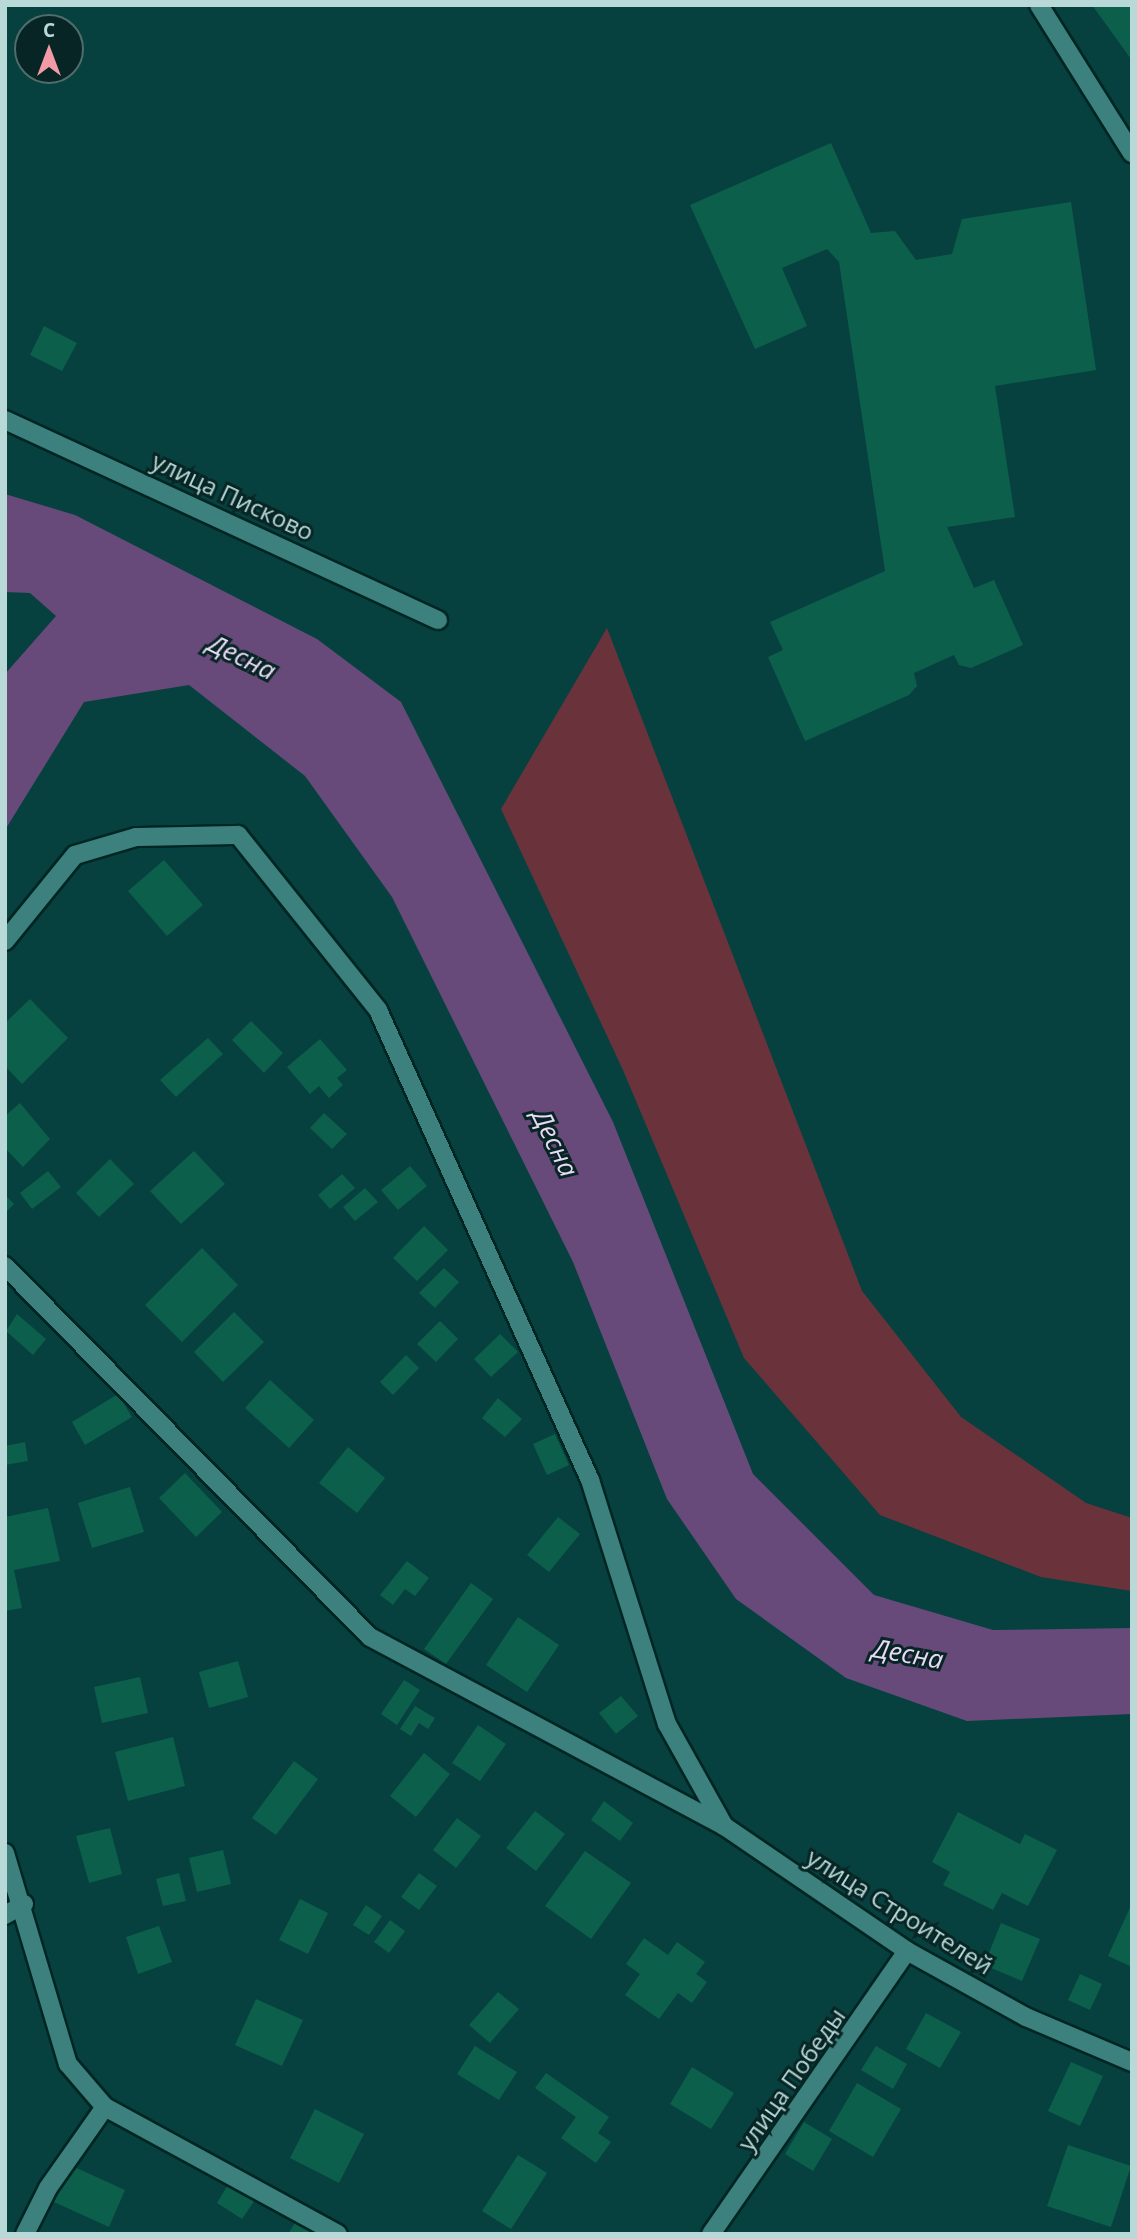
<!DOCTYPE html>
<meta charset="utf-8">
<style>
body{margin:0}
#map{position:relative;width:1137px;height:2239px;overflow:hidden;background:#07413f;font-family:"Open Sans",sans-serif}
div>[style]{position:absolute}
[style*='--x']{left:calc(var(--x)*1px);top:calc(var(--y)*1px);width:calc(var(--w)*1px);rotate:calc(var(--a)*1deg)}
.green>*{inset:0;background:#6a333c}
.water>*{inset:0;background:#674a79}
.building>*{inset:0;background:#0c5f4b}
.roads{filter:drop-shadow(2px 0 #002624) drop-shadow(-2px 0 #002624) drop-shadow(0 2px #002624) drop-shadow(0 -2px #002624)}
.minor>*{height:18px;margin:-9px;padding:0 9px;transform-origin:9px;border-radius:9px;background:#3c817d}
span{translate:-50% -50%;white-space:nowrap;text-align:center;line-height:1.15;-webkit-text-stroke:6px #072524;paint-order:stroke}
.street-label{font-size:24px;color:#b8d9d7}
.water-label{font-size:26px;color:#ead9f7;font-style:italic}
.frame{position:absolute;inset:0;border:7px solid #b8d9d7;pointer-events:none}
.north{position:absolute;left:14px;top:14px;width:70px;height:70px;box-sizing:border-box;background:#072524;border:2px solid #4e6d6c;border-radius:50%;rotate:0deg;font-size:19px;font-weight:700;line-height:28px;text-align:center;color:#b8d9d7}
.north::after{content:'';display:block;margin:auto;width:24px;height:32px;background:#f49aa6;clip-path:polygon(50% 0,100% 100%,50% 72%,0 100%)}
</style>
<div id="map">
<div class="green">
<div style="clip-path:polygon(607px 628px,862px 1291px,961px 1417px,1086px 1503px,1132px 1518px,1132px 1591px,1041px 1577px,880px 1515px,744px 1358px,623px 1070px,501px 809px)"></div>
</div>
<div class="water">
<div style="clip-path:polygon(5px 494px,75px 515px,317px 639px,401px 702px,613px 1122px,753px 1474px,874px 1595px,993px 1630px,1132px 1628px,1132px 1714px,967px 1721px,846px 1678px,736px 1599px,667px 1499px,573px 1262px,392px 897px,305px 776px,189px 685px,84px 702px,5px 830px,5px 674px,56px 616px,30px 593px,5px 592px)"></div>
</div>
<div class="building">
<div style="clip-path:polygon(1092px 5px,1132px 5px,1132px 69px,1131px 59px)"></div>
<div style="clip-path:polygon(831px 143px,871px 233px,895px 231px,916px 260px,952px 254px,962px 219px,1071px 202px,1096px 370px,995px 386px,1015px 517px,947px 527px,974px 588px,994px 580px,1023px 645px,971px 668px,959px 665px,954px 655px,914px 673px,917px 686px,909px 695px,805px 741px,768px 657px,783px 650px,770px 622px,885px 571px,839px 262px,827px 249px,782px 268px,807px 326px,755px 349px,690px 205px)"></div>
<div style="clip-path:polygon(44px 326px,77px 343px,62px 371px,30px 355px)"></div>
<div style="clip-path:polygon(164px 860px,203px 905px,167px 936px,128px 891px)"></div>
<div style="clip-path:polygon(30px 999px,68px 1038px,22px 1084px,5px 1066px,5px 1023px)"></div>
<div style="clip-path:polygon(251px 1021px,283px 1053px,264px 1073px,232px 1040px)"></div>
<div style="clip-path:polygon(208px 1038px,223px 1054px,176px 1097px,160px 1080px)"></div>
<div style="clip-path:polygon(320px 1039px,347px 1070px,337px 1078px,343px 1085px,329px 1098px,319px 1086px,310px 1094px,287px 1067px)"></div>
<div style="clip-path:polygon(20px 1103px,50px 1139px,23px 1167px,5px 1148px,5px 1116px)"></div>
<div style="clip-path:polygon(324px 1113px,347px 1134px,332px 1149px,310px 1128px)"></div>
<div style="clip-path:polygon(194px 1151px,225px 1184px,181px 1224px,150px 1191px)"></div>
<div style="clip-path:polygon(110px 1159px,134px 1184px,99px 1217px,76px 1193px)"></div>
<div style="clip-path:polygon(410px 1166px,427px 1186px,398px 1210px,381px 1190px)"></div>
<div style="clip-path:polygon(48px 1171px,61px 1187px,32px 1209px,20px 1193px)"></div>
<div style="clip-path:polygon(342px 1174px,355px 1188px,330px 1209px,318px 1195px)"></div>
<div style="clip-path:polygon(365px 1188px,378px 1202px,355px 1221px,343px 1207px)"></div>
<div style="clip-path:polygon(5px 1195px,14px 1204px,5px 1213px)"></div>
<div style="clip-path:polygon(424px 1226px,448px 1250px,417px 1281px,393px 1258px)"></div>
<div style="clip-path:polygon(202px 1248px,238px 1285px,182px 1342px,145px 1305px)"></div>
<div style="clip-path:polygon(444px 1268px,459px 1282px,435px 1308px,419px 1293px)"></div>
<div style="clip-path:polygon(234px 1312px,264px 1342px,223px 1382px,194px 1352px)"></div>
<div style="clip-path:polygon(17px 1314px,46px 1339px,33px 1355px,6px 1331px)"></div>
<div style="clip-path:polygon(440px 1321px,458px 1339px,436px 1362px,417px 1344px)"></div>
<div style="clip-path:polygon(500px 1334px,518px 1352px,491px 1377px,474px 1359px)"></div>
<div style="clip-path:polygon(406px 1355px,419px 1368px,393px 1395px,380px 1382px)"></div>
<div style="clip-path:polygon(270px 1380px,314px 1420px,289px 1448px,245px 1408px)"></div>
<div style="clip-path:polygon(118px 1394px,132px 1417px,85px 1445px,72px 1422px)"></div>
<div style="clip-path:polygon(498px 1398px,522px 1419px,505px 1437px,482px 1418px)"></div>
<div style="clip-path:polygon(555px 1434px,569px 1465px,547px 1475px,533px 1444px)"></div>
<div style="clip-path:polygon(25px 1442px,28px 1461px,5px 1465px,5px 1446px)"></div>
<div style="clip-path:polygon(348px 1447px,385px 1478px,357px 1513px,319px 1483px)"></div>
<div style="clip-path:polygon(185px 1473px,222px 1512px,196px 1537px,159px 1498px)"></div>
<div style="clip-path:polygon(130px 1487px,144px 1532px,92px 1548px,78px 1503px)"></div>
<div style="clip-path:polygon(48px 1508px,60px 1561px,14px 1570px,22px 1608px,5px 1611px,5px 1517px)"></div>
<div style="clip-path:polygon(558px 1517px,580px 1534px,549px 1572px,527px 1555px)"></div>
<div style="clip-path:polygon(407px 1561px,429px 1578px,415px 1596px,405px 1589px,393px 1605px,380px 1595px)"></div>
<div style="clip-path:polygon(471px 1583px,493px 1599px,446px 1664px,424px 1649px)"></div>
<div style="clip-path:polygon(518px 1617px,559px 1645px,527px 1692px,486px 1665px)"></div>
<div style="clip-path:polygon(238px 1661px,248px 1697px,209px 1708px,199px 1672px)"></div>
<div style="clip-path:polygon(140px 1677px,148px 1713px,102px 1723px,94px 1687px)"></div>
<div style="clip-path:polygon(404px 1680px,420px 1690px,397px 1725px,381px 1714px)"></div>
<div style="clip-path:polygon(621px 1696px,638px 1716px,616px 1734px,599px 1713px)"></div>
<div style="clip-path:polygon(415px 1706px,435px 1718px,428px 1729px,419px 1723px,411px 1736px,400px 1729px)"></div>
<div style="clip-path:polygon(478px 1725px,506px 1744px,480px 1781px,452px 1763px)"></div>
<div style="clip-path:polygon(173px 1737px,185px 1786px,128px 1801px,115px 1752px)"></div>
<div style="clip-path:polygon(424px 1753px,450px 1774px,416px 1817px,390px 1796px)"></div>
<div style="clip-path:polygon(294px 1761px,318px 1779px,276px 1835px,252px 1818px)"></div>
<div style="clip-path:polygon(604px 1801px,633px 1823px,620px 1841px,591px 1820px)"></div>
<div style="clip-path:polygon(535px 1811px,565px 1834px,536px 1871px,506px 1848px)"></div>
<div style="clip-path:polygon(958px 1812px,1020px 1844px,1025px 1834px,1057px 1850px,1028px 1906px,1002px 1893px,993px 1910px,943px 1885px,950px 1872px,932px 1862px)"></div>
<div style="clip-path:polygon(457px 1818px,481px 1836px,456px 1868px,433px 1850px)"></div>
<div style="clip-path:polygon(110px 1828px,122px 1874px,89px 1883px,76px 1836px)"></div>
<div style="clip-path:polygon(223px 1850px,231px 1884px,197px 1892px,189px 1858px)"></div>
<div style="clip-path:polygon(585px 1851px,631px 1883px,591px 1939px,545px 1906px)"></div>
<div style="clip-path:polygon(179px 1873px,186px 1901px,163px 1906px,156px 1879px)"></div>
<div style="clip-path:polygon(419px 1873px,437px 1886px,419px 1910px,401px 1897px)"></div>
<div style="clip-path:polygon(300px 1899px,328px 1913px,308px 1954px,279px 1940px)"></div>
<div style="clip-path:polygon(1132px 1903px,1132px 1967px,1108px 1956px)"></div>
<div style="clip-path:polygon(366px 1905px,382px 1916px,369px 1935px,353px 1925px)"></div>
<div style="clip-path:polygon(390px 1920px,405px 1931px,389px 1953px,374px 1942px)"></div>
<div style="clip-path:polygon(1001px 1923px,1040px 1939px,1022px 1981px,984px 1965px)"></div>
<div style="clip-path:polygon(159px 1926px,172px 1962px,138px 1974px,126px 1937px)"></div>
<div style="clip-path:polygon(644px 1938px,668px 1955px,677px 1942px,705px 1962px,696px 1974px,707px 1982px,692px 2003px,678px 1993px,659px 2019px,625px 1995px,640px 1974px,626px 1964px)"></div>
<div style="clip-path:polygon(1080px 1974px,1102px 1984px,1090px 2010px,1068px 2000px)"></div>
<div style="clip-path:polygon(498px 1992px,519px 2009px,490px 2043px,469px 2025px)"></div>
<div style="clip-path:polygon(256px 1999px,303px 2020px,282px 2066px,235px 2045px)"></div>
<div style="clip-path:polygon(926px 2013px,961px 2032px,940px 2068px,906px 2049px)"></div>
<div style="clip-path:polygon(475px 2046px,517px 2072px,499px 2100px,457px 2074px)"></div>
<div style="clip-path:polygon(876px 2046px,907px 2064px,893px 2089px,861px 2070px)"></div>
<div style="clip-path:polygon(1071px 2062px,1103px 2076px,1080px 2126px,1048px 2111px)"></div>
<div style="clip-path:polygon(692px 2067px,734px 2093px,711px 2129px,670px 2104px)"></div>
<div style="clip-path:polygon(546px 2073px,609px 2117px,598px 2133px,611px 2142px,596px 2163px,561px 2138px,576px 2117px,535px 2088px)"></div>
<div style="clip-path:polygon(857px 2083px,901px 2109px,873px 2157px,829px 2131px)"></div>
<div style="clip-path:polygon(315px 2109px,364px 2134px,339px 2183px,290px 2158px)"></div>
<div style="clip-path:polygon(804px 2122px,832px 2139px,813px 2171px,785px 2154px)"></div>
<div style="clip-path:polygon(1068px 2145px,1131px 2166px,1111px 2227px,1047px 2206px)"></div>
<div style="clip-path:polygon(518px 2155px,547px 2173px,511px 2229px,482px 2211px)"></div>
<div style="clip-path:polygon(70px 2165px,125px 2190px,109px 2227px,54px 2202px)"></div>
<div style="clip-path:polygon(229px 2183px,255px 2200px,242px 2219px,217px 2203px)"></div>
<div style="clip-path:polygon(298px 2218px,321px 2234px,288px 2234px)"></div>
</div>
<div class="roads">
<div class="minor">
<div style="--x:1039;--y:5;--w:175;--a:57.9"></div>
<div style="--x:5;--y:420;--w:477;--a:24.8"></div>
<div style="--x:5;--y:941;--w:111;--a:-50.9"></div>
<div style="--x:75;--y:855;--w:64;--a:-16.4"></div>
<div style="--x:136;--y:837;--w:102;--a:-1.1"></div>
<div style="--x:238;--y:835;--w:224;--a:51.3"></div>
<div style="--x:378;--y:1010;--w:516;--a:65.72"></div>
<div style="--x:590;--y:1480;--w:256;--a:72.5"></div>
<div style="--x:667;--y:1724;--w:117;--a:60.8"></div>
<div style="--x:5;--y:1266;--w:520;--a:45.47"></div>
<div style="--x:370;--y:1637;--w:401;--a:28.1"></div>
<div style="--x:724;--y:1826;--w:222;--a:34.3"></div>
<div style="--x:907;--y:1951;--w:136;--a:29"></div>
<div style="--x:1026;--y:2017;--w:115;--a:23"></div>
<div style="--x:5;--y:1853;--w:220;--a:73.4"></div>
<div style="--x:68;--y:2064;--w:57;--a:49.3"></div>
<div style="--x:105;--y:2107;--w:265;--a:28.6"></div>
<div style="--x:5;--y:1915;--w:22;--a:-30"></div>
<div style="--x:25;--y:2234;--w:51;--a:-63.4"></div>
<div style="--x:48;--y:2188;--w:99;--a:-54.9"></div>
<div style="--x:711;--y:2234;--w:344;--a:-55.3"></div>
</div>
</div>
<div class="street-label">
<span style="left:233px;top:496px;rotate:25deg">улица Писково</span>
<span style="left:900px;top:1911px;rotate:32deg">улица Строителей</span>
<span style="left:791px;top:2079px;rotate:-55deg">улица Победы</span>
</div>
<div class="water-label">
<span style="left:242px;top:657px;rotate:26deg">Десна</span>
<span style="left:555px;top:1143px;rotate:64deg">Десна</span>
<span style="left:908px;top:1654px;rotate:10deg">Десна</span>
</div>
<div class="frame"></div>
<div class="north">С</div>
</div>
